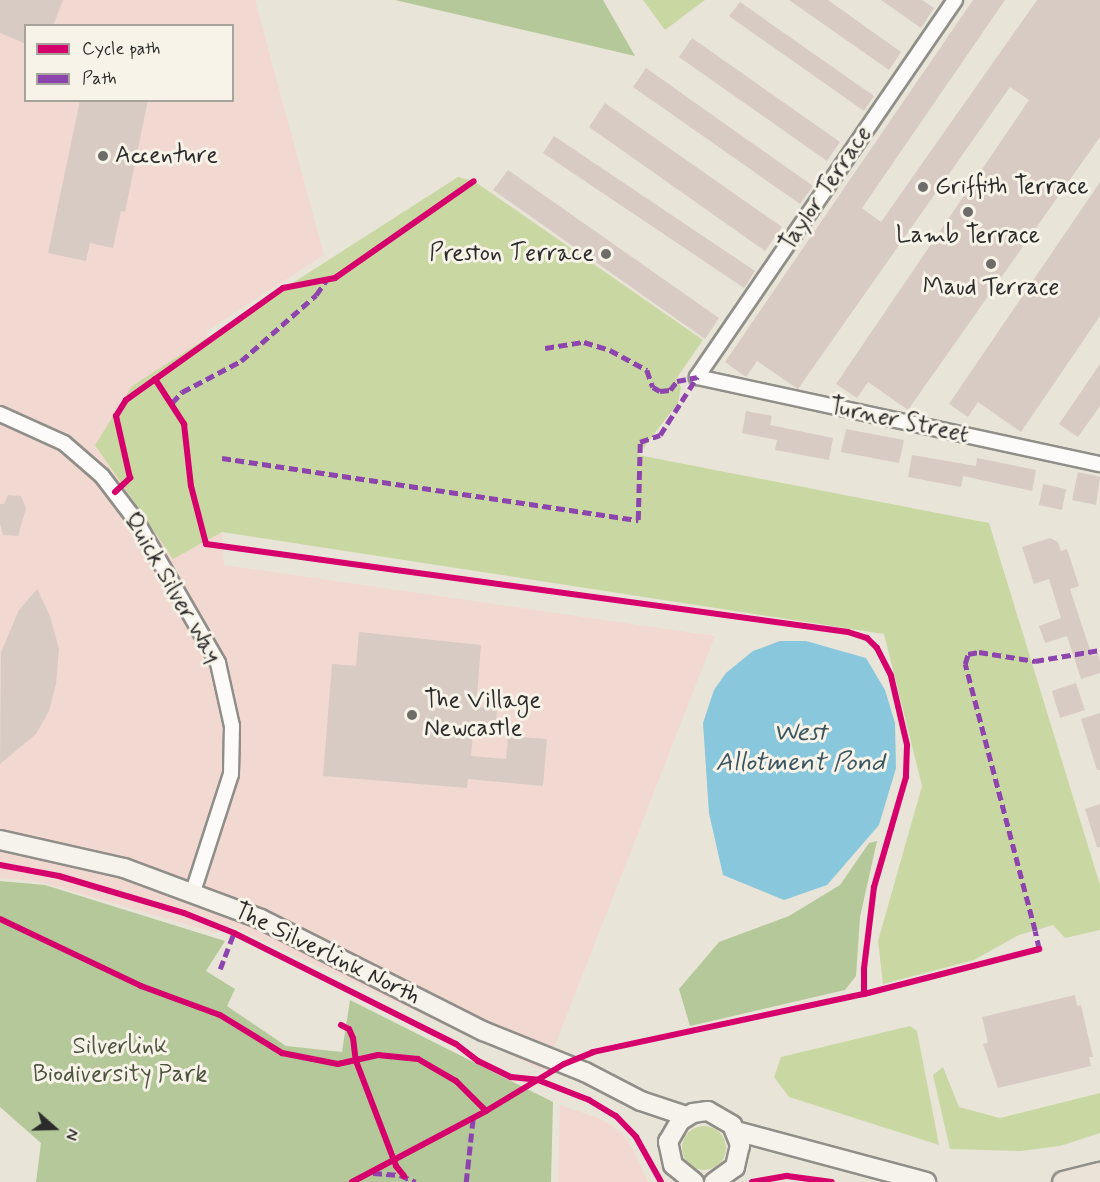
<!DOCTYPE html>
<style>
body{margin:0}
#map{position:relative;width:1100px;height:1182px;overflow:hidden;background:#e9e4d8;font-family:Mynerve,sans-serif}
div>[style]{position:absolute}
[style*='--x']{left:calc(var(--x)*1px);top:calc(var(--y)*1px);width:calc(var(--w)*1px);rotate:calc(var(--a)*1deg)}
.built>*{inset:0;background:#f1d9d1}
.green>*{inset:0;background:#c9d8a3}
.round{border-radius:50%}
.forest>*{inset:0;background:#b5c89a}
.water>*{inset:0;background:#88c7dc}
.building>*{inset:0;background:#d8cbc4}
.roads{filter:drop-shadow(2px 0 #908e88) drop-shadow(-2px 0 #908e88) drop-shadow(0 2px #908e88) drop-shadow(0 -2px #908e88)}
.street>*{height:14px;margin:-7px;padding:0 7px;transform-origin:7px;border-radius:7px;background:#fcfbf9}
.secondary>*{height:18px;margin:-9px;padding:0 9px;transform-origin:9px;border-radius:9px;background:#f6f2ec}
.primary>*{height:21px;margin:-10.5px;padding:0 10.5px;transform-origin:10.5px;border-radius:10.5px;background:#ebe2d8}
.quiet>*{height:4.5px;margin-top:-2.25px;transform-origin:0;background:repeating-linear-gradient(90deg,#8e44ad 0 9px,transparent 0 13.5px)}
.cycleway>*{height:6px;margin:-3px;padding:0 3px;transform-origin:3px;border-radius:3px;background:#d6006c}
.dots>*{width:16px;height:16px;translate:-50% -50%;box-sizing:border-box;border:3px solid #f7f3e8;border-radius:50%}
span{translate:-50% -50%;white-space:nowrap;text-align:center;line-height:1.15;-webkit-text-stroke:6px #f7f3e8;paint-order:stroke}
.poi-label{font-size:24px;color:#2b2b2b}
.left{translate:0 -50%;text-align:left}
.right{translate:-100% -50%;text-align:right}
.street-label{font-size:24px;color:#2b2b2b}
.park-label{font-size:24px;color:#4c543e}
.water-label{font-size:26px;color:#3b5660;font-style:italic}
.legend{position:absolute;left:24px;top:24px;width:210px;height:78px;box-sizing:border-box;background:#f7f3e8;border:2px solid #a5a39c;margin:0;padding:8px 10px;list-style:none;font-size:18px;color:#2b2b2b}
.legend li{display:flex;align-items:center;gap:12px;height:30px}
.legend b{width:30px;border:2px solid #a5a39c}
.north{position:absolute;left:24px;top:1098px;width:60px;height:60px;-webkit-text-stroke:4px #f7f3e8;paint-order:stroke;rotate:110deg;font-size:16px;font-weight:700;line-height:24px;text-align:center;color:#2b2b2b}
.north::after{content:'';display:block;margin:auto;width:21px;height:27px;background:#2b2b2b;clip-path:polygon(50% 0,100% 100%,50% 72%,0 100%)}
</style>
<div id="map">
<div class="built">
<div style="clip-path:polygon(evenodd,0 0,255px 0,324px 255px,207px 331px,224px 565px,715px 636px,545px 1071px,231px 926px,216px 933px,41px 882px,0 878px,0 0,26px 26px,232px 26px,232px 100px,26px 100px,26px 26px)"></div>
<div style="clip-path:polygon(560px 1105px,601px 1119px,620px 1131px,633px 1149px,648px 1182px,558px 1182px)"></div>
</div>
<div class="green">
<div style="clip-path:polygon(643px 0,705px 0,665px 30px)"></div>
<div style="clip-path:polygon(458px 177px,474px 181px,703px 340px,676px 379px,681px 387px,678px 403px,638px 455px,989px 523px,1100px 885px,1100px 930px,1065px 938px,1053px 925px,1019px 935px,974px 960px,883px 984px,878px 941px,922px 786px,884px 634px,222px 532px,173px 559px,95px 445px,132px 386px)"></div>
<div style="clip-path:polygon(910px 1026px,917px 1031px,939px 1145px,789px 1097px,774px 1077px,781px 1057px)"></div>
<div style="clip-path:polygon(943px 1067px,959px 1107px,1000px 1118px,1100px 1093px,1100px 1133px,1060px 1146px,1020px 1151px,950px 1149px,933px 1075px)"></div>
<div class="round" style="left:682px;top:1126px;width:44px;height:44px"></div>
</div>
<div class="forest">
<div style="clip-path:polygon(395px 0,603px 0,635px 56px)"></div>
<div style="clip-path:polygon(877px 841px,860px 917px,856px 976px,845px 990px,690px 1026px,679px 989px,719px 942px,789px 916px,840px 885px,869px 843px)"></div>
<div style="clip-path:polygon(0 881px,45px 885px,225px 941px,206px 971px,235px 989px,227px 1006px,286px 1046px,342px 1052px,350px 1000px,553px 1102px,551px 1182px,36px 1182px,41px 1143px,0 1107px)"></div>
</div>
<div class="water">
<div style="clip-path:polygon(780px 641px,806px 641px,866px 658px,885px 690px,895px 723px,896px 768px,879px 825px,827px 885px,784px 900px,723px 875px,709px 813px,703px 723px,714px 690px,726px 673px,753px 651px)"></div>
</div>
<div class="building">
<div style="clip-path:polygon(0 0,63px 0,53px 26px,26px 26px,26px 44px,0 33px)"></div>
<div style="clip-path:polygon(789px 0,828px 0,901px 52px,889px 70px)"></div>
<div style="clip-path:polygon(881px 0,922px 0,934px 8px,921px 28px)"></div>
<div style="clip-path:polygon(973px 0,1005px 0,862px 208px,881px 222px,1037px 0,1100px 0,1100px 137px,908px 410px,868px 382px,857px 398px,836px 384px,1029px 100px,1010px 87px,798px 389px,757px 361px,746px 377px,725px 362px)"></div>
<div style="clip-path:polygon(740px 2px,874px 96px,864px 111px,729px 16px)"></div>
<div style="clip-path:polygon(692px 38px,840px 142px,827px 161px,679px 57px)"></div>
<div style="clip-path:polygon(646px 68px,813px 186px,800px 204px,633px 87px)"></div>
<div style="clip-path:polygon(80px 100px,148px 100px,125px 212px,121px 211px,113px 248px,90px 243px,86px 261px,48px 253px)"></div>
<div style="clip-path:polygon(605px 103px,782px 227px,765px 251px,589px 127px)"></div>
<div style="clip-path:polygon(554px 136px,755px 271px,744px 288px,543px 153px)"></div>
<div style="clip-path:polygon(508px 170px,719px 318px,705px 339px,493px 190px)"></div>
<div style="clip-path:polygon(1100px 182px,1100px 316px,1021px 432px,978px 402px,968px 417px,949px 404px)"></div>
<div style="clip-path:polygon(1100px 364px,1100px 406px,1078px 437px,1059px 424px)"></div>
<div style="clip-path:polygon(746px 411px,772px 416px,770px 425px,833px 438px,829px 460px,775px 450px,777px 440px,742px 433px)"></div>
<div style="clip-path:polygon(846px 429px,904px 440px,899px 463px,841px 452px)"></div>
<div style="clip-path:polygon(912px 455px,976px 466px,977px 458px,1036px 470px,1032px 491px,963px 476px,961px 487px,908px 477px)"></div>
<div style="clip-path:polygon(1078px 472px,1100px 477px,1096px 505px,1072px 500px)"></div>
<div style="clip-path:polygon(1043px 484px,1066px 489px,1062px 510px,1039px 505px)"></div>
<div style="clip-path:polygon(8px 495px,21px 496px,26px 508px,18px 536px,3px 535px,0 524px,0 504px,4px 504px)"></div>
<div style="clip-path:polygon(1050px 538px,1058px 542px,1061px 551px,1067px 549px,1079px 586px,1070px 589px,1092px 656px,1098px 654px,1100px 662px,1100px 673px,1081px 679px,1067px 636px,1045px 643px,1039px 626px,1061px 618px,1049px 579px,1034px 584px,1022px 547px)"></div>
<div style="clip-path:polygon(37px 589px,50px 616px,59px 649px,56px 684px,49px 711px,36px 734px,0 764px,1px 652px,19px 610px)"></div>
<div style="clip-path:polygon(359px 632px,481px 645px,476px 707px,497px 708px,496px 724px,474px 722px,471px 756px,506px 759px,508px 736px,547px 739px,543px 786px,468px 779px,467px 788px,323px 776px,332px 664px,356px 666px)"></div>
<div style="clip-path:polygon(1076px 683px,1085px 710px,1060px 718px,1052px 691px)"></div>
<div style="clip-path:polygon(1100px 713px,1100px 770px,1097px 770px,1081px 719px)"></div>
<div style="clip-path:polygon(1100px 804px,1100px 847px,1097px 847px,1085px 809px)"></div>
<div style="clip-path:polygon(1075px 995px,1077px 1006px,1081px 1005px,1093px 1057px,1089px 1057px,1091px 1066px,998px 1088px,983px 1044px,988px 1043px,982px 1017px)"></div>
</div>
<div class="roads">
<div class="street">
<div style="--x:955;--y:0;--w:457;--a:124.4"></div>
<div style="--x:697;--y:377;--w:412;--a:12.2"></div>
<div style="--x:0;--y:414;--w:70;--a:24.4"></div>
<div style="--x:64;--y:443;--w:50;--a:41"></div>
<div style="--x:102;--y:476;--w:58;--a:52.7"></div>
<div style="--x:137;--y:522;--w:163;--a:60.1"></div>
<div style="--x:218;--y:663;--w:65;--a:77.5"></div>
<div style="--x:232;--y:726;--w:48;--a:91.2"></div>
<div style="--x:231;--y:774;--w:124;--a:107.9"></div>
</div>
<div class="secondary">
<div style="--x:0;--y:840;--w:127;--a:12.7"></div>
<div style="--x:124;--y:868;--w:146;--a:20.4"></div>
<div style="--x:261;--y:919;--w:249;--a:26.8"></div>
<div style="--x:483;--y:1031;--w:110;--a:21.9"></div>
<div style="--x:585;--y:1072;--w:63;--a:27.4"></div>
<div style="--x:641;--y:1101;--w:47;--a:18.4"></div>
<div style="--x:736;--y:1131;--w:197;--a:15"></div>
<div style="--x:694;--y:1182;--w:27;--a:-141"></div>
<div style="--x:673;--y:1165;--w:24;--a:-102"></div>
<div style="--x:668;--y:1142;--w:24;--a:-60"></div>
<div style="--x:680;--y:1121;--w:15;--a:-32"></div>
<div style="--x:693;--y:1113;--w:15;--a:-8"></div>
<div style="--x:708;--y:1111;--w:28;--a:30"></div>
<div style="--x:732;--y:1125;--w:22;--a:68"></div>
<div style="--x:740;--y:1145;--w:23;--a:103"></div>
<div style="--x:735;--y:1167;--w:26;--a:144"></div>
</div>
<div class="primary">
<div style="--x:1063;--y:1182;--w:38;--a:-14"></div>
</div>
</div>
<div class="quiet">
<div style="--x:545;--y:348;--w:39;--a:-9"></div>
<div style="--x:584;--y:342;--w:27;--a:17"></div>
<div style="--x:610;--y:350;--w:42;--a:28.4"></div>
<div style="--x:647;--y:370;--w:18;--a:71"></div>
<div style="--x:653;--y:387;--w:8;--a:30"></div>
<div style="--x:660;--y:391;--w:10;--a:-6"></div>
<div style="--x:670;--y:390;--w:11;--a:-52"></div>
<div style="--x:677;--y:381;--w:20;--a:-11"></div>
<div style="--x:172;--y:403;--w:15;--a:-48"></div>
<div style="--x:182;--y:392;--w:67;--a:-27.7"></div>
<div style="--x:241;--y:361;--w:100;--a:-41.3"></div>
<div style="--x:316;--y:295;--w:19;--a:-55"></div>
<div style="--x:222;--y:458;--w:421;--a:8.5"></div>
<div style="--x:638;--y:520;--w:78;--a:-88.5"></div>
<div style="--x:640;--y:442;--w:21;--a:-19"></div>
<div style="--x:660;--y:435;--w:69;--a:-57.5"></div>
<div style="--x:1036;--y:950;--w:3;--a:-18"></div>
<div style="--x:1039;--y:949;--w:18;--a:-103"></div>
<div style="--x:1035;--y:931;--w:276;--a:-104.7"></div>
<div style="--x:965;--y:664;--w:10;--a:-73"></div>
<div style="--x:968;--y:654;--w:11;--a:-10"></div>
<div style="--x:979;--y:652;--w:57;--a:9.1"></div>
<div style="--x:1035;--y:661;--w:66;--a:-9.6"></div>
<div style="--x:220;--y:969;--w:39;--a:-69"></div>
<div style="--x:373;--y:1173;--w:27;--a:4"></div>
<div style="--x:400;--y:1175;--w:17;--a:24"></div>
<div style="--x:466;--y:1182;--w:64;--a:-83.8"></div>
</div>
<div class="cycleway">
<div style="--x:155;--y:379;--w:54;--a:57.2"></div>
<div style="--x:184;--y:424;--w:62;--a:83.6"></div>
<div style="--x:191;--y:486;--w:60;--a:75.5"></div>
<div style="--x:206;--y:544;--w:648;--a:7.8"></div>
<div style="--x:848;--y:632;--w:20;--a:18"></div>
<div style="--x:867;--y:638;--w:14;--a:45"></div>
<div style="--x:877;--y:648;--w:31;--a:63"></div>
<div style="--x:891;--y:676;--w:71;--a:76.9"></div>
<div style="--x:907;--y:745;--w:32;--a:92"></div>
<div style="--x:906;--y:777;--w:115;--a:106.2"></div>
<div style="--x:874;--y:887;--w:83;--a:97"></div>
<div style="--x:864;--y:969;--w:25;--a:90"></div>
<div style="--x:115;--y:492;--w:21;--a:-43"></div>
<div style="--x:130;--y:478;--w:64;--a:-102.7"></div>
<div style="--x:116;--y:416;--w:19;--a:-58"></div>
<div style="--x:126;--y:400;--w:193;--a:-35.5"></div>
<div style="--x:283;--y:288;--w:53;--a:-10.9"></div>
<div style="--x:335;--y:278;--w:169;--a:-34.9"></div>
<div style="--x:0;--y:865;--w:60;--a:10.6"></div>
<div style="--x:59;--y:876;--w:130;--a:16.5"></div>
<div style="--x:184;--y:913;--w:54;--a:21.8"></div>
<div style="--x:234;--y:933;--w:248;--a:26.6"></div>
<div style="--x:456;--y:1044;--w:28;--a:38"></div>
<div style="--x:478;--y:1061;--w:37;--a:26"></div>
<div style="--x:511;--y:1077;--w:27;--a:6"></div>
<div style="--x:538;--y:1080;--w:55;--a:21.4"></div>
<div style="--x:589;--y:1100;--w:31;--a:31"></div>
<div style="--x:616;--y:1116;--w:29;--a:46"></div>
<div style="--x:636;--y:1137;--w:51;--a:60.9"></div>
<div style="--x:0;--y:919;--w:156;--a:25.4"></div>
<div style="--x:141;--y:986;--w:84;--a:20.2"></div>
<div style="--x:220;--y:1015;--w:73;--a:31.5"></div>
<div style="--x:282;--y:1053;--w:57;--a:11.1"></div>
<div style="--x:338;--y:1064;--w:41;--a:-12.7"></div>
<div style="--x:378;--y:1055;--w:40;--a:5.7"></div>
<div style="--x:418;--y:1059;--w:44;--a:30.1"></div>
<div style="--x:456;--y:1081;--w:42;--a:45"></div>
<div style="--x:341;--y:1025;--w:9;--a:27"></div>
<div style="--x:349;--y:1029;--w:10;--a:66"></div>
<div style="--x:353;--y:1038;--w:23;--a:83"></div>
<div style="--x:356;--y:1061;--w:112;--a:69.1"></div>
<div style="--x:396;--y:1166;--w:13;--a:51"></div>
<div style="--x:352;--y:1182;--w:152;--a:-27.9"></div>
<div style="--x:486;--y:1111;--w:91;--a:-31.1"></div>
<div style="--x:564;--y:1064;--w:31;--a:-22"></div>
<div style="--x:593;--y:1052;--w:277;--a:-12.1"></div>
<div style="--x:864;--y:994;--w:181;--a:-14.4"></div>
<div style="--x:752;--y:1182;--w:36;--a:-10"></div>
<div style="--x:787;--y:1176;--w:45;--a:7.6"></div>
</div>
<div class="dots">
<div style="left:103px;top:156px;background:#6e6c68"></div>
<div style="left:923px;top:187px;background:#6e6c68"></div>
<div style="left:968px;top:212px;background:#6e6c68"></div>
<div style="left:606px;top:254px;background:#6e6c68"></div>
<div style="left:991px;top:264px;background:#6e6c68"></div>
<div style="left:412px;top:715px;background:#6e6c68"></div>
</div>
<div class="poi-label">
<span class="left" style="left:115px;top:156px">Accenture</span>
<span class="left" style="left:935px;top:187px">Griffith Terrace</span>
<span style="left:968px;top:236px">Lamb Terrace</span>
<span class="right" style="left:594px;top:254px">Preston Terrace</span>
<span style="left:991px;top:288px">Maud Terrace</span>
<span class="left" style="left:424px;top:715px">The Village<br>Newcastle</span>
</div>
<div class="street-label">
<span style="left:826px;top:189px;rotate:-56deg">Taylor Terrace</span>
<span style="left:899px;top:421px;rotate:12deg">Turner Street</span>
<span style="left:172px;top:588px;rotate:60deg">Quick Silver Way</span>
<span style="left:327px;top:954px;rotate:26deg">The Silverlink North</span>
</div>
<div class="park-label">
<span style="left:120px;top:1061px">Silverlink<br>Biodiversity Park</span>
</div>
<div class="water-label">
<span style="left:800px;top:749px">West<br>Allotment Pond</span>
</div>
<ul class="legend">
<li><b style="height:8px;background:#d6006c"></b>Cycle path</li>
<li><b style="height:8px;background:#8e44ad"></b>Path</li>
</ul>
<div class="north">N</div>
</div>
